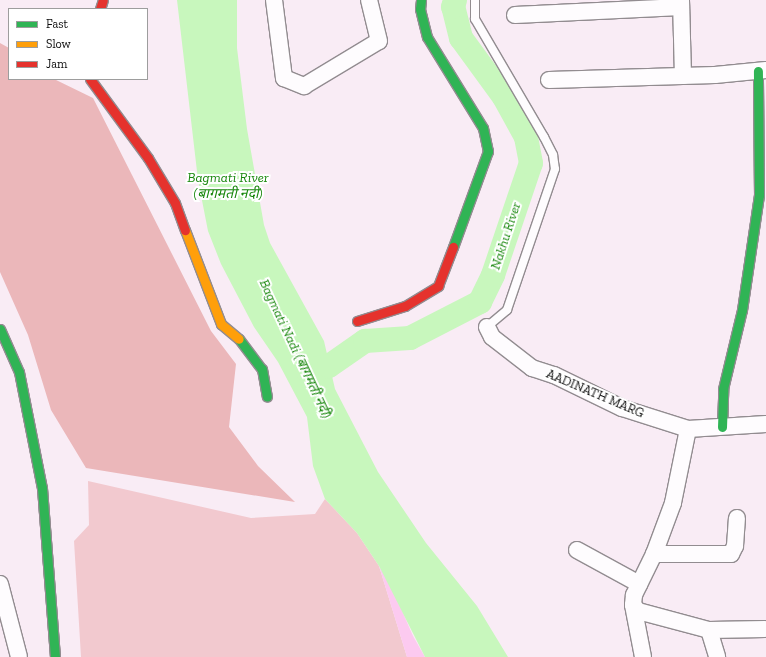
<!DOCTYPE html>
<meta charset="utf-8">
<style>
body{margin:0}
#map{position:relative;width:766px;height:657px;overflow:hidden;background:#f9ecf5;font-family:"Zilla Slab","Noto Sans Devanagari",serif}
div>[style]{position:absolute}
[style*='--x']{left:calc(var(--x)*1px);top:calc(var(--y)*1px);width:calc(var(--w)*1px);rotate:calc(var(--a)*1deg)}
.green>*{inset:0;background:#f2c9cf}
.forest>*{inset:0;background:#ebb7ba}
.sand>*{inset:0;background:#fccaf0}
.water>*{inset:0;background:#c8f7bd}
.river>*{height:24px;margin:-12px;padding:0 12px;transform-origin:12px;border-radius:12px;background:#c8f7bd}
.roads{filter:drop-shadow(1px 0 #928c90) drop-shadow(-1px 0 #928c90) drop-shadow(0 1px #928c90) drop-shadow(0 -1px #928c90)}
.lane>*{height:8px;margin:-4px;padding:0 4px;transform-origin:4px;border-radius:4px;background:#fefcfe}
.street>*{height:16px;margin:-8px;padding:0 8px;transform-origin:8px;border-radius:8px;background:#fefcfe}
.fast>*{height:9px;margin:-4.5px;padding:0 4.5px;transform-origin:4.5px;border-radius:4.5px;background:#30b455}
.slow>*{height:9px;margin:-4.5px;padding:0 4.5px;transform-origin:4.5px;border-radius:4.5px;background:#ff9f0a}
.jam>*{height:9px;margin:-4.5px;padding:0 4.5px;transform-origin:4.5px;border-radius:4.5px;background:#e5322d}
span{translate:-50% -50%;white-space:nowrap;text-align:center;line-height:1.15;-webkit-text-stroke:4px #fff;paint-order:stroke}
.street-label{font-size:13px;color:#0a0a0a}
.water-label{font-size:14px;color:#17870b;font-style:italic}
.legend{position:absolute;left:8px;top:8px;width:140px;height:72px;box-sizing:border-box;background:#fff;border:1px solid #9d9d9d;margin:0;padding:5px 7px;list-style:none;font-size:12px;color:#0a0a0a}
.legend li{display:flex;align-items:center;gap:8px;height:20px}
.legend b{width:20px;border:1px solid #9d9d9d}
</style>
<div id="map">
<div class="green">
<div style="clip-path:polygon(88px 481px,251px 518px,315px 514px,325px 499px,357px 533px,379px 566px,407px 657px,81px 657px,74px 541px,89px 525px)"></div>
</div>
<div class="forest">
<div style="clip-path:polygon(0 43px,9px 48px,9px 79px,54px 79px,93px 98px,211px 331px,236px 364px,229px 427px,258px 466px,295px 502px,86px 468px,51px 410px,28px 335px,0 272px)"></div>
</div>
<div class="sand">
<div style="clip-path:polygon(379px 566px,393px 590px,413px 636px,425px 657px,407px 657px)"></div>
</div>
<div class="water">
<div style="clip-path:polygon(177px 0,237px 0,237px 48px,247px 129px,264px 225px,270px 243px,324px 341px,335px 389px,378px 472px,426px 543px,477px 606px,508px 657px,425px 657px,379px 566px,357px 533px,325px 499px,313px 466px,307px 417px,278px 362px,254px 327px,221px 264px,208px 231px,198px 180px)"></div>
</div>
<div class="river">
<div style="--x:307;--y:370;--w:22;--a:-10"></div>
<div style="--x:329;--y:366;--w:44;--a:-34.8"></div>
<div style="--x:365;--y:341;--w:45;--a:-3.8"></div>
<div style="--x:410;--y:338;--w:79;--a:-27.2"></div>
<div style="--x:480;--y:302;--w:30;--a:-64"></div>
<div style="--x:493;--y:275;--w:118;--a:-71.3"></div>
<div style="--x:531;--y:163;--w:26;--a:-101"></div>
<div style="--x:526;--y:137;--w:46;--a:-118.8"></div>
<div style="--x:504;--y:97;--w:73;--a:-126.1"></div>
<div style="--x:461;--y:38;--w:32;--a:-104"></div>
<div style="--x:453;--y:7;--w:7;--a:-74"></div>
</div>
<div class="roads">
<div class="lane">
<div style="--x:475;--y:0;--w:19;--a:90"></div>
<div style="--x:475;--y:19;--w:137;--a:59.7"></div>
<div style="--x:544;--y:137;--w:20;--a:63"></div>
<div style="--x:553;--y:155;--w:14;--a:82"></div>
<div style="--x:555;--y:169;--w:149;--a:108.8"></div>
<div style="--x:507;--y:310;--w:26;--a:140"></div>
</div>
<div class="street">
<div style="--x:274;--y:0;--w:79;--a:82.7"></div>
<div style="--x:284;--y:78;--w:22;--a:22"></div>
<div style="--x:304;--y:86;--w:87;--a:-31"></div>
<div style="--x:379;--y:41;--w:42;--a:-103.7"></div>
<div style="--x:681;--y:0;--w:76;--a:88.5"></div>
<div style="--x:515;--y:15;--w:166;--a:-2.8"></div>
<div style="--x:549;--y:80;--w:166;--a:-1.7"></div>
<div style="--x:715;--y:75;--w:51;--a:-5.6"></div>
<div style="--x:487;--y:327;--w:11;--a:63"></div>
<div style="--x:492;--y:337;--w:51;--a:37.8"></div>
<div style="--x:532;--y:368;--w:23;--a:18"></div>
<div style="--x:554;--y:375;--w:76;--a:25.9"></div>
<div style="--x:622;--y:408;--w:69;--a:17.7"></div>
<div style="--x:688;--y:429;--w:78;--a:-3.7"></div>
<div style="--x:688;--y:429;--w:76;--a:101.5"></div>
<div style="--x:673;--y:503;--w:54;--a:110.4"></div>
<div style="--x:654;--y:554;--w:46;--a:116"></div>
<div style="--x:634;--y:595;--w:10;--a:96"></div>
<div style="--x:633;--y:605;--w:8;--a:50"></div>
<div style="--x:638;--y:611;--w:73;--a:15"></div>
<div style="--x:709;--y:630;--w:28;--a:73"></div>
<div style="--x:577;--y:550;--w:71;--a:28.7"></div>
<div style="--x:654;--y:554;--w:77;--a:0"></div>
<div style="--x:731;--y:554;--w:9;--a:-63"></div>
<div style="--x:735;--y:546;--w:28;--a:-86"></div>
<div style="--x:0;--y:584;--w:75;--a:75.4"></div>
<div style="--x:633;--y:605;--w:53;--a:79.1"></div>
<div style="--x:709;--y:630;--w:56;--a:-1"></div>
</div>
<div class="fast">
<div style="--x:421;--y:0;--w:9;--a:96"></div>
<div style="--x:420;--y:9;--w:29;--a:76"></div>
<div style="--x:427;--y:37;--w:107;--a:58.4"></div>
<div style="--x:483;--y:128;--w:24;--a:78"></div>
<div style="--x:488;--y:151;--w:102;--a:110"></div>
<div style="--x:0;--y:329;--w:47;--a:66.2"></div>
<div style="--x:19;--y:372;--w:118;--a:78.8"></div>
<div style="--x:42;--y:488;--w:169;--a:85.6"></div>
<div style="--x:239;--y:339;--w:38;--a:53"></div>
<div style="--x:262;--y:369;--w:28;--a:80"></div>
<div style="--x:722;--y:427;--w:38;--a:-88"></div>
<div style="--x:723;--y:389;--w:81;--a:-76.5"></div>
<div style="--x:742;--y:310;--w:116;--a:-81.6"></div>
<div style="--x:759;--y:195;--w:124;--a:-90.5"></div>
</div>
<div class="slow">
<div style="--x:185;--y:230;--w:101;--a:69"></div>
<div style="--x:221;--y:324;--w:23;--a:40"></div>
</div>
<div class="jam">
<div style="--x:100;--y:9;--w:9;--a:-72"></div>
<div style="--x:90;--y:79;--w:98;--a:53.7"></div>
<div style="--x:148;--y:158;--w:52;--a:59"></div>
<div style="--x:175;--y:203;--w:29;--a:70"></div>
<div style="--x:357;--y:321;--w:50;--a:-17.4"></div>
<div style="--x:405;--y:306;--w:39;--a:-31"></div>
<div style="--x:438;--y:286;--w:42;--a:-69"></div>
</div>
</div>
<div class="street-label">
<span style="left:595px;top:394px;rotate:23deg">AADINATH MARG</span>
</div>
<div class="water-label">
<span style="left:228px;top:186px">Bagmati River<br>(बागमती नदी)</span>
<span style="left:506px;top:236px;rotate:-72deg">Nakhu River</span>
<span style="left:295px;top:349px;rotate:65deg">Bagmati Nadi (बागमती नदी)</span>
</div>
<ul class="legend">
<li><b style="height:5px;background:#30b455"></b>Fast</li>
<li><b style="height:5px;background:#ff9f0a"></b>Slow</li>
<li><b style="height:5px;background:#e5322d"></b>Jam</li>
</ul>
</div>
